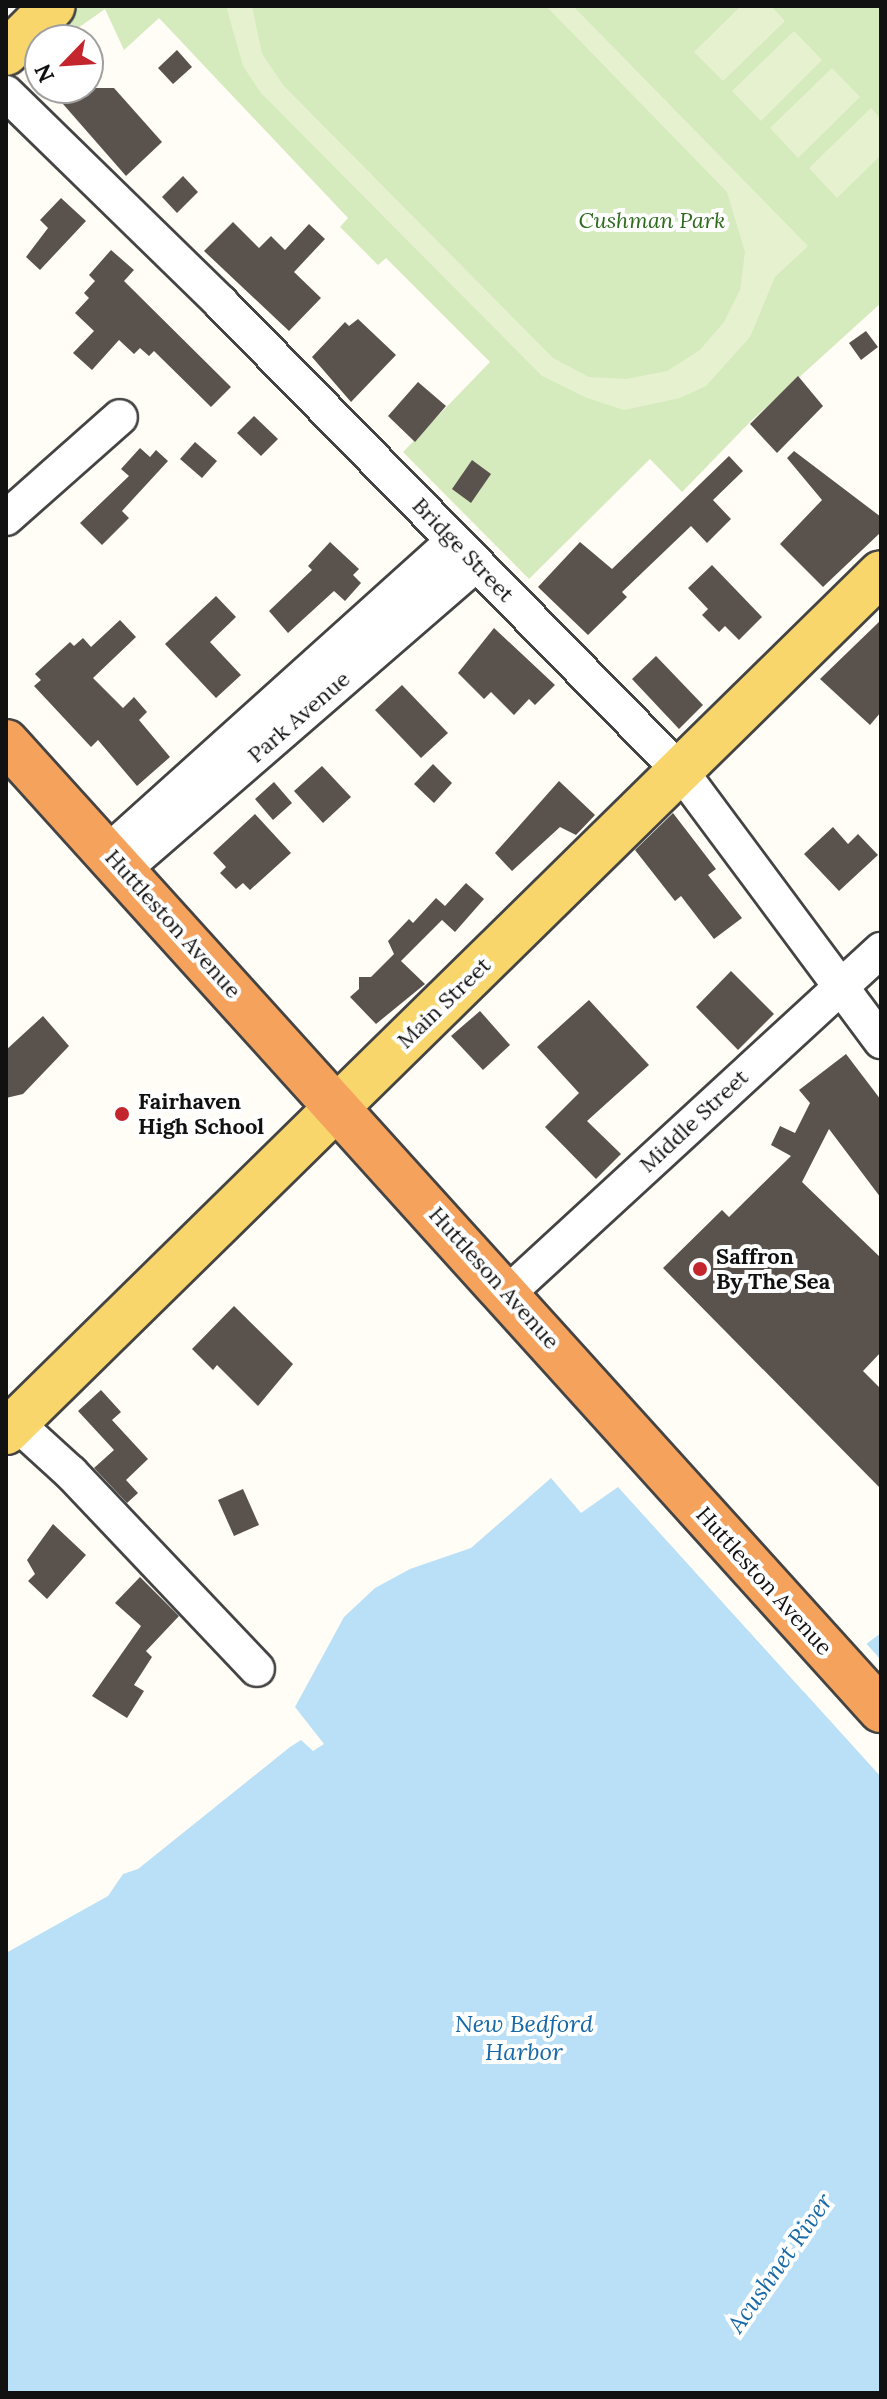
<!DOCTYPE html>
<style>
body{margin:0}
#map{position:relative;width:887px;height:2399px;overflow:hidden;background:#fffdf5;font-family:Lora,serif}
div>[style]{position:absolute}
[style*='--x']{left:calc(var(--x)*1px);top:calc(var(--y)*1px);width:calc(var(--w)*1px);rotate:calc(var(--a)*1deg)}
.green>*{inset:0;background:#d5ebbd}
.pitch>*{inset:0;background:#e6f2cf}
.water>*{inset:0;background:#b9e0f7}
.pier>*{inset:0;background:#fffdf5}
.building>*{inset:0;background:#5a524d}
.roads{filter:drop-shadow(2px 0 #444) drop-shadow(-2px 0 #444) drop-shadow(0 2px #444) drop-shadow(0 -2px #444)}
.minor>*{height:34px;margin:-17px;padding:0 17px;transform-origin:17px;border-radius:17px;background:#fff}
.major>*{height:44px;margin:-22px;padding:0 22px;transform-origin:22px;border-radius:22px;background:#f9d66b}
.highway>*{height:44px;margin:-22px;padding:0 22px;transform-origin:22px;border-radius:22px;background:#f5a25d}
.dots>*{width:22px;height:22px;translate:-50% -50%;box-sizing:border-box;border:4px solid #fff;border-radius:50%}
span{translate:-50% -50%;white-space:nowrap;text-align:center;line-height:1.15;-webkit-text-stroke:8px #fff;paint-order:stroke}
.park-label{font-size:22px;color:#2f6b1f;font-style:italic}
.street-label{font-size:22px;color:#111}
.poi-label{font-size:22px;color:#111;font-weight:700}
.left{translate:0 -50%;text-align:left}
.water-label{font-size:24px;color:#1768a6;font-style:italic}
.frame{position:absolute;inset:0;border:8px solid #111;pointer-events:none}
.north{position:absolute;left:24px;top:24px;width:80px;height:80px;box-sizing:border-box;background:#fff;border:2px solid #a0a0a0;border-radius:50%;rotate:245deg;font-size:22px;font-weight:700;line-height:32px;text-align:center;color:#111}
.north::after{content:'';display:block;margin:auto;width:28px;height:36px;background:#c4262e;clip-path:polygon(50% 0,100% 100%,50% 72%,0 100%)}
</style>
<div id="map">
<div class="green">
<div style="clip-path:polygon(80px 6px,881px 6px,881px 303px,751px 421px,682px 492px,650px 459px,529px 579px,403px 452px,490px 362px,386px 258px,378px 265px,340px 227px,348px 218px,159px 18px,124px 50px,105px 9px,61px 40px,45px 40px)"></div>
</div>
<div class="pitch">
<div style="clip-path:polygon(226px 6px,252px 6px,262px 54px,284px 86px,553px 358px,589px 377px,626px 379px,667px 371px,700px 350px,724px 322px,740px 290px,745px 252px,727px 192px,546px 6px,573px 6px,808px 246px,775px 277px,750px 337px,706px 386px,680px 398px,624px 410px,587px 398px,542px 376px,261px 93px,243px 66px)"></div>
<div style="clip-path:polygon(741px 6px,771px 6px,785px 21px,723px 81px,694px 52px)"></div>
<div style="clip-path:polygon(794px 31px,822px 60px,761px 121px,732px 91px)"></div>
<div style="clip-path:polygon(832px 68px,860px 97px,798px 158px,770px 128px)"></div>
<div style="clip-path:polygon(871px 108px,881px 119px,881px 155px,837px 198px,809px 168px)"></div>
</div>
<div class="water">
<div style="clip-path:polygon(551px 1478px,581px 1513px,618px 1487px,803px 1691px,881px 1633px,881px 2393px,6px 2393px,6px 1953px,108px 1896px,123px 1874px,138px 1869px,290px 1747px,301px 1740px,313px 1751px,324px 1744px,295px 1707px,344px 1617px,375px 1588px,410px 1569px,471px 1548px)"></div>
</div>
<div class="pier">
<div style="clip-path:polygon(616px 1484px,803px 1686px,864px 1641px,881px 1660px,881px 1777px)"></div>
</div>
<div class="building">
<div style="clip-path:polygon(177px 50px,192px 67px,173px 84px,158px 68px)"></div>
<div style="clip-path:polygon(49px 88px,114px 88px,162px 142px,126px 176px)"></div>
<div style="clip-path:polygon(183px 176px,198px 192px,177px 213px,162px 197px)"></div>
<div style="clip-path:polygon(61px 198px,86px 221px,40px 270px,26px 257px,48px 228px,40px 220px)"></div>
<div style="clip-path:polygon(233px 222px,259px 248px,271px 236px,285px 250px,309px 224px,325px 239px,294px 272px,321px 298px,289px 331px,204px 251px)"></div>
<div style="clip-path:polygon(111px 250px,134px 270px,124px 281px,231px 387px,211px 407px,154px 351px,149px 356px,140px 348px,134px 354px,119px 340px,92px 370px,73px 353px,94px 331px,75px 313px,89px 298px,84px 293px,95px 281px,89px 275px)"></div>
<div style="clip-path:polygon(358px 319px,396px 355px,351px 402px,312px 357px,345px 322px,349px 326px)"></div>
<div style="clip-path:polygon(866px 331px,878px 347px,861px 360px,849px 343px)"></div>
<div style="clip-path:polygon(798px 376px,823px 406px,777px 453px,750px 424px)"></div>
<div style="clip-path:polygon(418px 382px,446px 406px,415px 442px,388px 416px)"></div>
<div style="clip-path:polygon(254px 416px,278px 439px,261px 456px,237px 433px)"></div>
<div style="clip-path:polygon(195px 442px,217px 461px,202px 478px,180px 459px)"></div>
<div style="clip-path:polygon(140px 448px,150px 457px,156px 450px,168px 461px,122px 511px,129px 518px,102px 545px,80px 523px,129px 476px,121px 469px)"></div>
<div style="clip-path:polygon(794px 451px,881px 517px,881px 532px,823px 587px,780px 544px,822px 500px,787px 458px)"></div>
<div style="clip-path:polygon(729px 456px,743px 471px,713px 500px,731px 519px,707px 543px,691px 526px,622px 592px,627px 597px,588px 635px,538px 587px,580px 542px,612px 569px)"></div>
<div style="clip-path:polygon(472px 460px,491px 474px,471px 503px,452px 489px)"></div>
<div style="clip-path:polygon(330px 542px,359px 569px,353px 575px,361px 583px,345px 601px,334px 591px,288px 633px,269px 611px,312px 570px,308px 566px)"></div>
<div style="clip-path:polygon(712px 565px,762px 617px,739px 640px,725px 626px,719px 632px,702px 615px,708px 609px,688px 588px)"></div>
<div style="clip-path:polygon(216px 596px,236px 617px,210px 642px,241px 675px,216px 698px,165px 644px)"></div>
<div style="clip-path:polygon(120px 620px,136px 637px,93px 678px,123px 708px,134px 697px,147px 712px,139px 720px,170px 757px,137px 786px,98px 740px,91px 747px,34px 686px,41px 680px,35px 674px,70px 642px,74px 646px,83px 638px,91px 647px)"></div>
<div style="clip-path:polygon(881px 620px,881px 712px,870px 725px,820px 679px)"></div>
<div style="clip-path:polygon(494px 628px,555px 685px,535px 705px,529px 699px,514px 715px,491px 692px,484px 699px,458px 673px)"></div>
<div style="clip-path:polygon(656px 656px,703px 705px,679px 729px,632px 679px)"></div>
<div style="clip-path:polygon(402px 685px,448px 733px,421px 758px,375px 710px)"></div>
<div style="clip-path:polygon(433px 764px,452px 783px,434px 803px,414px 784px)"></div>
<div style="clip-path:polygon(322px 766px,351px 797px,323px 823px,294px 791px)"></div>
<div style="clip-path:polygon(559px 781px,595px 815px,576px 835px,560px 827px,512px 871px,495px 853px)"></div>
<div style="clip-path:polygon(274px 782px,292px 803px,273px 820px,255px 799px)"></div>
<div style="clip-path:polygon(673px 813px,716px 869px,708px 875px,742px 918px,714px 939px,681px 896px,675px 901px,635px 850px)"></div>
<div style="clip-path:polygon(255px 814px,291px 853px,250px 890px,243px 883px,236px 889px,220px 873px,226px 867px,213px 853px)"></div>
<div style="clip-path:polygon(833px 827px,848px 844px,858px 834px,878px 855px,839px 891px,804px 854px)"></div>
<div style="clip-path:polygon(466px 883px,484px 899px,455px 932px,442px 920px,401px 961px,425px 984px,376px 1024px,350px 997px,359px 989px,359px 977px,371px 977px,394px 954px,388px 941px,409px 919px,413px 923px,436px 898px,445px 906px)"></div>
<div style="clip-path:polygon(731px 971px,774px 1014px,738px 1050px,696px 1007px)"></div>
<div style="clip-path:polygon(589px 1000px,649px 1065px,587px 1121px,621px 1154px,596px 1179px,545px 1127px,579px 1093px,537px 1047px)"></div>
<div style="clip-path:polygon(480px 1011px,510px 1045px,483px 1070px,451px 1036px)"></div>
<div style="clip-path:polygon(43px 1016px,69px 1046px,23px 1094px,6px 1098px,6px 1050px)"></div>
<div style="clip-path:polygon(846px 1054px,881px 1100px,881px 1198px,829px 1129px,802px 1182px,881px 1258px,881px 1352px,863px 1371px,881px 1389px,881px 1489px,663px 1268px,722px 1210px,729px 1217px,791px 1156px,771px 1145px,780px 1126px,795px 1133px,810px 1103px,799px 1090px)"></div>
<div style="clip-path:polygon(234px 1306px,293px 1364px,258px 1406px,217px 1365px,213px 1370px,192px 1349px)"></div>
<div style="clip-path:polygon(101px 1390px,121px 1412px,112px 1420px,148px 1459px,126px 1480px,138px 1493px,127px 1503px,94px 1468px,114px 1450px,78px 1411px)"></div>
<div style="clip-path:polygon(243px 1489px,259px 1525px,234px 1536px,218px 1500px)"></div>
<div style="clip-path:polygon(53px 1524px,86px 1555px,47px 1599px,28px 1581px,35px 1574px,27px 1560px)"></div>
<div style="clip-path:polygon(140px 1577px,179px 1616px,146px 1651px,152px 1657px,134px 1685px,144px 1691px,127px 1718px,92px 1696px,141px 1626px,115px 1603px)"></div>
</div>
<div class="roads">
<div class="minor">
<div style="--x:6;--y:93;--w:301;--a:44.3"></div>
<div style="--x:221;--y:303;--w:658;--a:45.55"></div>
<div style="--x:682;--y:773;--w:334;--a:53.4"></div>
<div style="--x:6;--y:518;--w:152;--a:-41.5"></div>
<div style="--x:107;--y:853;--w:466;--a:-42"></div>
<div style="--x:123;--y:870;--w:467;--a:-40.9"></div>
<div style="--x:508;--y:1293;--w:507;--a:-42.6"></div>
<div style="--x:16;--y:1423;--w:74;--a:42.3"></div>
<div style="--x:71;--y:1473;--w:270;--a:46.5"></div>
</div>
<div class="major">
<div style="--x:6;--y:53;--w:66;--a:-45"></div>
<div style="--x:6;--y:1432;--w:1226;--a:-44.47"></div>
</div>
<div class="highway">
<div style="--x:6;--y:742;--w:1305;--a:47.89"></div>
</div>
</div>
<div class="dots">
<div style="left:122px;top:1114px;background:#c4262e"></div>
<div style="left:700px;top:1269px;background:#c4262e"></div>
</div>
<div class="park-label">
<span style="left:652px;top:221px">Cushman Park</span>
</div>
<div class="street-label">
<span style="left:463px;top:550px;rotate:46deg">Bridge Street</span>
<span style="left:299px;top:717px;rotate:-41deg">Park Avenue</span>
<span style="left:173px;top:924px;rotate:48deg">Huttleston Avenue</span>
<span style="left:444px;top:1003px;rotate:-44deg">Main Street</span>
<span style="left:694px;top:1121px;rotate:-43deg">Middle Street</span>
<span style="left:494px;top:1278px;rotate:48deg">Huttleson Avenue</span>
<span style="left:764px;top:1581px;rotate:48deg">Huttleston Avenue</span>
</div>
<div class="poi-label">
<span class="left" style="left:138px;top:1114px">Fairhaven<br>High School</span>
<span class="left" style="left:716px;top:1269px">Saffron<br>By The Sea</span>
</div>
<div class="water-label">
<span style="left:524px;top:2038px">New Bedford<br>Harbor</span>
<span style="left:780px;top:2263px;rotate:-55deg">Acushnet River</span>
</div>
<div class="frame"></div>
<div class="north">N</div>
</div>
